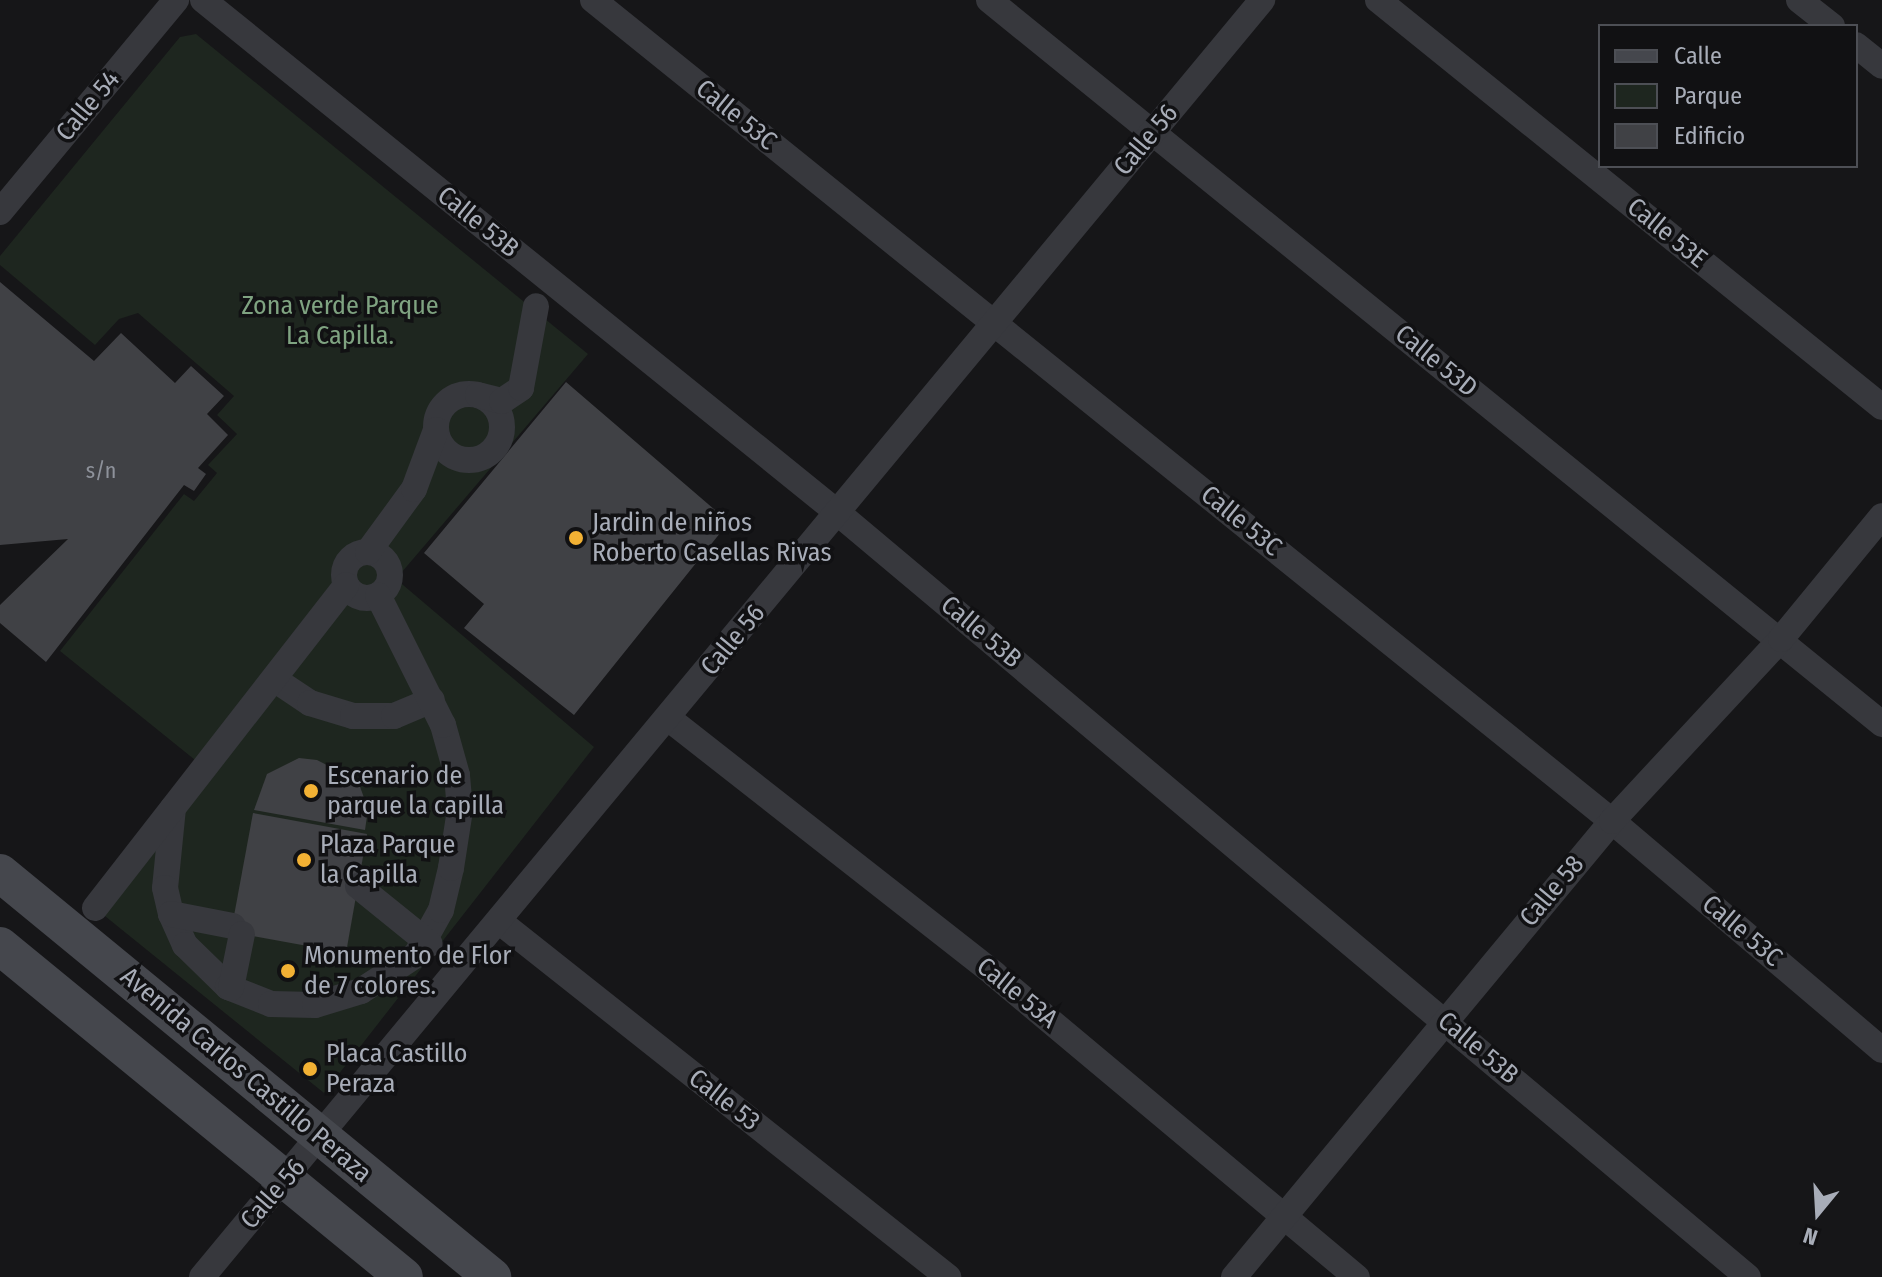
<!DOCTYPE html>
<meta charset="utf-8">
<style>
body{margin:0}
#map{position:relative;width:1882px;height:1277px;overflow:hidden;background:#161618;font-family:"Fira Sans Condensed",sans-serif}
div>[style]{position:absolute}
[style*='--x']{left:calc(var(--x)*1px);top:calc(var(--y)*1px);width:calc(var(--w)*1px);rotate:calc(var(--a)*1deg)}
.green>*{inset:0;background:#1e261f}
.building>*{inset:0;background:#404145}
.street>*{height:26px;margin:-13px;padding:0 13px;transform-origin:13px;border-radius:13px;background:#37383d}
.street>.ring{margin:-13px;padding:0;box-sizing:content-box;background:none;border:26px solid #37383d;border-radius:50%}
.secondary>*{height:38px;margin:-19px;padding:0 19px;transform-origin:19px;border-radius:19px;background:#45474d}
.dots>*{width:22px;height:22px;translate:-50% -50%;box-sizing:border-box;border:4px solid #111113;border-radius:50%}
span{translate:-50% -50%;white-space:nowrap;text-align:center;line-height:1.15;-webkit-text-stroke:7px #111113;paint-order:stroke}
.number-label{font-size:22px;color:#8e929b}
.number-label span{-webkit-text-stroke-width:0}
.street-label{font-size:26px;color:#a8adb8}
.park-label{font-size:26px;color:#7fa381}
.poi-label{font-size:26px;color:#a8adb8}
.left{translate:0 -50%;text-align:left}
.legend{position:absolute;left:1598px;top:24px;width:260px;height:144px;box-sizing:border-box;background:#111113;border:2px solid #4d4f55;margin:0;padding:10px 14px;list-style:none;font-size:24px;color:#a8adb8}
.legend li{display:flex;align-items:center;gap:16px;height:40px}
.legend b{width:40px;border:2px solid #4d4f55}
.north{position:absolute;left:1778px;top:1173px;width:80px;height:80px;-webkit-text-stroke:6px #111113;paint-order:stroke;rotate:198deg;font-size:22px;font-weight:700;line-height:32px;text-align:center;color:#a8adb8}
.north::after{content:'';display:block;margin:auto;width:28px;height:36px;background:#a8adb8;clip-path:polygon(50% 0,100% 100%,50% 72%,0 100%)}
</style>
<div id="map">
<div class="green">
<div style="clip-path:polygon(196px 34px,588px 354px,396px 579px,594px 747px,324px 1093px,95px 908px,200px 764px,60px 651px,184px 494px,194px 501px,217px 473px,208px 465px,237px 434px,217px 415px,234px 396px,138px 313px,119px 319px,95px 345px,0 265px,0 256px,180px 37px)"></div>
</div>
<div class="building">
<div style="clip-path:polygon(0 282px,94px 361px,121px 333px,175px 383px,191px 366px,224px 396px,207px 414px,228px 435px,198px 468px,206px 474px,194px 491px,184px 485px,46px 662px,0 623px,0 605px,68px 539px,0 545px)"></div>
<div style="clip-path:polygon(566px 382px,729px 522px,574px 715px,464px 628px,484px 604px,424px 553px)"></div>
<div style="clip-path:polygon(299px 758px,317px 760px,358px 781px,368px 809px,365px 830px,254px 810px,267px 774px)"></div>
<div style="clip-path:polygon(253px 813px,367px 834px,346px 953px,231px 932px)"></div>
</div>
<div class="street">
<div style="--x:203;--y:0;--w:816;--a:38.93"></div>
<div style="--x:838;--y:513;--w:1188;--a:40.02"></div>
<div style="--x:593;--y:0;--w:1309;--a:38.86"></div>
<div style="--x:1612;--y:821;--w:354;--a:40.3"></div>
<div style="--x:989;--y:0;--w:1150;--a:39.03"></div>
<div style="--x:1378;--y:0;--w:648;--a:38.92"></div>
<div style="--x:1799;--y:0;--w:42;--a:38.2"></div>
<div style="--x:1856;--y:45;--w:33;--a:39"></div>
<div style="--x:0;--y:212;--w:276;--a:-50.3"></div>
<div class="ring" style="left:436px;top:394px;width:40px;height:40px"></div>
<div style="--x:478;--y:395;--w:25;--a:14"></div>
<div style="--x:502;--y:401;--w:23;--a:-34"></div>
<div style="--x:521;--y:388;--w:83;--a:-79.6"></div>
<div class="ring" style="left:344px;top:552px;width:20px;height:20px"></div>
<div style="--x:368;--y:552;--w:78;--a:-53.9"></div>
<div style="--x:414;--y:489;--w:63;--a:-69.6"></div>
<div style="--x:274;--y:679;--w:43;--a:33.7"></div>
<div style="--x:310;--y:703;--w:45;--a:16.8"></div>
<div style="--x:353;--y:716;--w:41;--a:0"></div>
<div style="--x:394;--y:716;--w:41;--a:-22.8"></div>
<div style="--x:668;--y:718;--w:415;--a:38.1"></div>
<div style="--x:994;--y:974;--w:473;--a:39.9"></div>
<div style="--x:173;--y:808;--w:80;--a:95.7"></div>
<div style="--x:165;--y:888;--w:27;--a:77"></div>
<div style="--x:171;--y:914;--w:34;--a:66"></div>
<div style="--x:185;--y:945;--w:60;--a:44.3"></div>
<div style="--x:228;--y:987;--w:46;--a:21.6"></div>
<div style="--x:271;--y:1004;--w:44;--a:1.3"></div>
<div style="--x:315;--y:1005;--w:48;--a:-16.9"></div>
<div style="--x:361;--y:991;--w:66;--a:-33.2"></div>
<div style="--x:416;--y:955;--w:51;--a:-60.9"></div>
<div style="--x:441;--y:910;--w:43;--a:-76.6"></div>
<div style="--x:451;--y:868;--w:59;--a:-81.2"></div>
<div style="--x:460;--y:810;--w:35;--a:-95"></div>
<div style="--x:457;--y:775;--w:52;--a:-105.6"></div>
<div style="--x:443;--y:725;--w:145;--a:-116.6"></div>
<div style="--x:358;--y:886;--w:92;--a:38.9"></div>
<div style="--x:95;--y:908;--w:409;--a:-52.1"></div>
<div style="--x:171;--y:914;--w:63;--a:11"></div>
<div style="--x:500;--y:922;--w:572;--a:38.39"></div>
<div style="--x:231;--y:988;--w:55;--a:-78.5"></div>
<div style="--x:202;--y:1277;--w:1660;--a:-50.3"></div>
<div style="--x:1234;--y:1277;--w:592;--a:-50.34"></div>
<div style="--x:1612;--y:821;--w:248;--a:-47.1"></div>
<div style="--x:1781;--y:639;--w:159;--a:-50.6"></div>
</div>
<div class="secondary">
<div style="--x:0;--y:873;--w:637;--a:39.39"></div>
<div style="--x:0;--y:946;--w:522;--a:39.33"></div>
</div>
<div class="dots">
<div style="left:576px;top:538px;background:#f2b134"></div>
<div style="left:311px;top:791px;background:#f2b134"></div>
<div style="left:304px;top:860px;background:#f2b134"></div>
<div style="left:288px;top:971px;background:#f2b134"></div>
<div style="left:310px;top:1069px;background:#f2b134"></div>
</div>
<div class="number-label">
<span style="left:101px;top:471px">s/n</span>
</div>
<div class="street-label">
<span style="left:88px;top:106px;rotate:-50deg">Calle 54</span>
<span style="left:736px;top:115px;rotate:39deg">Calle 53C</span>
<span style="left:1146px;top:140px;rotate:-50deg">Calle 56</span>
<span style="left:478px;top:222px;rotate:39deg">Calle 53B</span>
<span style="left:1667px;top:233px;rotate:39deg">Calle 53E</span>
<span style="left:1436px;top:361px;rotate:39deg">Calle 53D</span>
<span style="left:1241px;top:521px;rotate:39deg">Calle 53C</span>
<span style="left:981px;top:632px;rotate:40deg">Calle 53B</span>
<span style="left:733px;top:640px;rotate:-50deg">Calle 56</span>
<span style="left:1552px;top:891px;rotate:-50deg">Calle 58</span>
<span style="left:1742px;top:931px;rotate:40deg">Calle 53C</span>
<span style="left:1017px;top:993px;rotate:39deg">Calle 53A</span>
<span style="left:1478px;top:1048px;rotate:40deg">Calle 53B</span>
<span style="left:246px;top:1075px;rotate:40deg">Avenida Carlos Castillo Peraza</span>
<span style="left:724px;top:1100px;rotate:38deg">Calle 53</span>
<span style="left:273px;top:1194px;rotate:-49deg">Calle 56</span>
</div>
<div class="park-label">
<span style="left:340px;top:321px">Zona verde Parque<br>La Capilla.</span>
</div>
<div class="poi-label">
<span class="left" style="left:592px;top:538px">Jardin de niños<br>Roberto Casellas Rivas</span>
<span class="left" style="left:327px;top:791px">Escenario de<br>parque la capilla</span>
<span class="left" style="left:320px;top:860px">Plaza Parque<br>la Capilla</span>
<span class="left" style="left:304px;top:971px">Monumento de Flor<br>de 7 colores.</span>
<span class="left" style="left:326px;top:1069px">Placa Castillo<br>Peraza</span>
</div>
<ul class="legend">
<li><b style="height:10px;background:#45474d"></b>Calle</li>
<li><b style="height:22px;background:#1e261f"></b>Parque</li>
<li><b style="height:22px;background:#404145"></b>Edificio</li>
</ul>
<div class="north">N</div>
</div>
